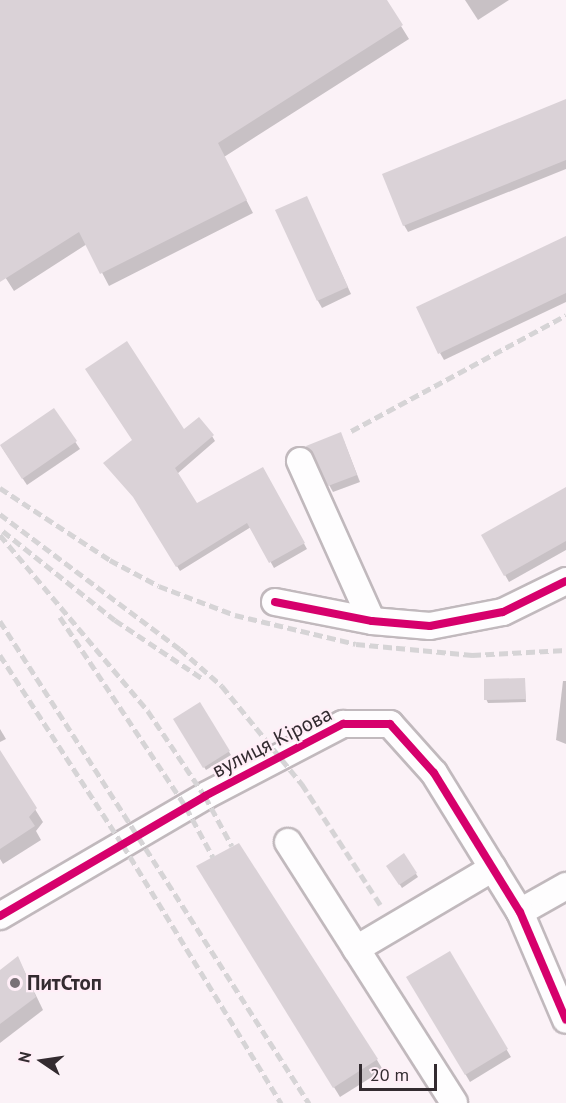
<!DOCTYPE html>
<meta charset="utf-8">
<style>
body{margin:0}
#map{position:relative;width:566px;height:1103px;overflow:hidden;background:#fbf2f7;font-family:"PT Sans",sans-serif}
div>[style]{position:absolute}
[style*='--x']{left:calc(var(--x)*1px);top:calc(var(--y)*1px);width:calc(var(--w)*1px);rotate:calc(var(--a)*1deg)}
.shadow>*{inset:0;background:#0003}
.building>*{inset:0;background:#dad2d7}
.roads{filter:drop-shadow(2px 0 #c1b9bd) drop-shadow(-2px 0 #c1b9bd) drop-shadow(0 2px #c1b9bd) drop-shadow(0 -2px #c1b9bd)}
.minor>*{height:26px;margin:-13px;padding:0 13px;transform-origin:13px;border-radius:13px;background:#fefdfe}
.rail>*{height:4.5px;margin-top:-2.25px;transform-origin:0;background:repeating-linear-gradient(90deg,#d6d4d6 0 9px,transparent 0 13.5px)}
.cycleway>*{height:8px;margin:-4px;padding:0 4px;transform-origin:4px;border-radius:4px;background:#d6006c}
.dots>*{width:16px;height:16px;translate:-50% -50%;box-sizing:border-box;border:3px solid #ffeef7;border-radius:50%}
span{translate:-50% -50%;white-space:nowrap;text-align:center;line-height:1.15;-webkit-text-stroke:4.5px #ffeef7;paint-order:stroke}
.street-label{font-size:21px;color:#332b30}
.poi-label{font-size:21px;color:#332b30;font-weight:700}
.left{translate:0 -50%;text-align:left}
.north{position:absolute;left:12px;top:1031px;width:60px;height:60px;-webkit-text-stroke:4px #ffeef7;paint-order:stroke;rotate:283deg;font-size:16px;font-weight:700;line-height:24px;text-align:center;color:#332b30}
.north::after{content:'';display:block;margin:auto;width:21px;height:27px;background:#332b30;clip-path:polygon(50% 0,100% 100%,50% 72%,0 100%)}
.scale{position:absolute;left:359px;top:1064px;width:78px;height:27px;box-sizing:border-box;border:3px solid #332b30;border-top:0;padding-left:8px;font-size:18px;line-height:21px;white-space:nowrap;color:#332b30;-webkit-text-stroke:4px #ffeef7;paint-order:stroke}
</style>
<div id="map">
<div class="shadow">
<div style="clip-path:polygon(0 0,385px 0,409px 39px,224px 157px,253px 213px,109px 286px,87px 244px,14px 291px,0 269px)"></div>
<div style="clip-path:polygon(465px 0,509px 0,478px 20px)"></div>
<div style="clip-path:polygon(566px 101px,566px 169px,408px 232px,404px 225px)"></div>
<div style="clip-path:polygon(310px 205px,351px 294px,322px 308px,318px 301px)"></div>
<div style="clip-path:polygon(566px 238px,566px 302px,444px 360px,440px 353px)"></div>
<div style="clip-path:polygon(54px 410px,80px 449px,27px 485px,1px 446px)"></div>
<div style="clip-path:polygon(184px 431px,212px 436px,215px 441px,177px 474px,196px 505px,263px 469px,307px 549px,274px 568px,251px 527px,180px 571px,138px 502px,105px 463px)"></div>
<div style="clip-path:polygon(344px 441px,360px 482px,333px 492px,308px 447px)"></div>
<div style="clip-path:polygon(566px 489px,566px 550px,509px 582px,483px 536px)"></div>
<div style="clip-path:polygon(524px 680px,526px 702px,488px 703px,486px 699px)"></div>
<div style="clip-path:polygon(563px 681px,566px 681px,566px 744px,556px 740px)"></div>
<div style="clip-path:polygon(199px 704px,231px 755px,206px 770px,175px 720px)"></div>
<div style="clip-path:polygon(0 729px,6px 739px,0 742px)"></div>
<div style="clip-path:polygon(0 753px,43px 822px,36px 831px,41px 840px,3px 864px,0 859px)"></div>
<div style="clip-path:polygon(404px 855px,418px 877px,402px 888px,388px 866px)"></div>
<div style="clip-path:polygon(205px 877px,377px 1060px,383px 1070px,340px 1097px)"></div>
<div style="clip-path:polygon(449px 953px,511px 1057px,470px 1082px,408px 977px)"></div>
<div style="clip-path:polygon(18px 958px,43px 1010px,0 1043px,0 972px)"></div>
</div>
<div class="building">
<div style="clip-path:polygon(0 0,387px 0,403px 25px,218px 143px,247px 200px,100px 274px,79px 232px,0 282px)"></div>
<div style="clip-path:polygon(566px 99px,566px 160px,403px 226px,382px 174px)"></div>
<div style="clip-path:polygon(307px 196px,348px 287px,317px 301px,275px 210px)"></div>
<div style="clip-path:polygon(566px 236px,566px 293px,438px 354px,416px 307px)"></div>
<div style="clip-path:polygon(127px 341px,184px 429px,199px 417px,214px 435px,175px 468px,197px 503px,263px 467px,305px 543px,269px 563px,247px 523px,176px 567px,133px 497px,103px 463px,132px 440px,85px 369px)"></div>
<div style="clip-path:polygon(54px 408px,77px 441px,22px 479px,0 445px)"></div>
<div style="clip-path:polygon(341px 432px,357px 475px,328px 486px,306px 446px)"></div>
<div style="clip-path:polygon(566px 487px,566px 541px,504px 576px,481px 535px)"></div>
<div style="clip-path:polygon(525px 678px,526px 699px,484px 700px,484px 679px)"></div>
<div style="clip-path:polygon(200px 702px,230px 751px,203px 768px,173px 719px)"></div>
<div style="clip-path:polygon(0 750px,37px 808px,29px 817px,35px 826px,0 849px)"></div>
<div style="clip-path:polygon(239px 843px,378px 1059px,333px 1088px,196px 866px)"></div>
<div style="clip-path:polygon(404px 853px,417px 873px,399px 885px,386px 866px)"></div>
<div style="clip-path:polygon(450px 951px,508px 1049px,465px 1075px,406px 977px)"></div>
<div style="clip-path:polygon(18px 956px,36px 997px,0 1024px,0 970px)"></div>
</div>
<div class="roads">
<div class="minor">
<div style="--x:300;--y:461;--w:175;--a:65.8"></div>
<div style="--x:275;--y:602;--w:99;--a:11.1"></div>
<div style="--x:372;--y:621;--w:58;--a:4.9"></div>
<div style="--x:430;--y:626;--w:74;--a:-10.9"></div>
<div style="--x:503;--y:612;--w:70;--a:-26.2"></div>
<div style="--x:288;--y:842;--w:309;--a:57.5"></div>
<div style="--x:520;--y:912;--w:53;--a:-29.5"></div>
<div style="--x:0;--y:916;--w:238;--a:-30.3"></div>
<div style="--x:205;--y:796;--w:156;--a:-27.6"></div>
<div style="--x:343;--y:724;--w:47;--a:0"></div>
<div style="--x:390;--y:724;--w:66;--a:48.1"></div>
<div style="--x:434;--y:773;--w:163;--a:58.3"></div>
<div style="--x:520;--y:912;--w:117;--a:66.9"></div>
<div style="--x:356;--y:949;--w:159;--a:-30.6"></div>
</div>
</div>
<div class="rail">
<div style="--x:351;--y:431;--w:244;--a:-28.3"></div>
<div style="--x:0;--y:488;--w:131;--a:33.2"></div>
<div style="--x:110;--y:560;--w:55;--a:28"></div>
<div style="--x:159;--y:586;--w:81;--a:20.9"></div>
<div style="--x:235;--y:615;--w:124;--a:13.5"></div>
<div style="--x:356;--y:644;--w:117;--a:5.4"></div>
<div style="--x:472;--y:655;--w:94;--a:-3"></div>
<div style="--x:0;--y:514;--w:225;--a:36.9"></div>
<div style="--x:180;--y:649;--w:56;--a:41.4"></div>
<div style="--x:222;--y:686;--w:127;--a:50.8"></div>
<div style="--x:302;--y:784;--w:147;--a:57"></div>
<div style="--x:3;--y:531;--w:143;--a:38.5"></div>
<div style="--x:115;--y:620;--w:106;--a:33.8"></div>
<div style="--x:0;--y:535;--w:230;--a:49.9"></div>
<div style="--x:148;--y:711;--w:102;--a:56.2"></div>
<div style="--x:205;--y:796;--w:57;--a:61.6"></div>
<div style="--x:60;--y:617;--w:228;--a:56.4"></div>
<div style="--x:186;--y:807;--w:57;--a:61.6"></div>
<div style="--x:0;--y:621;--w:573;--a:57.34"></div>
<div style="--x:0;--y:655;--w:226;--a:57.1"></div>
<div style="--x:123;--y:845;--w:303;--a:58.5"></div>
</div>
<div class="cycleway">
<div style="--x:275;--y:602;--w:99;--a:11.1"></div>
<div style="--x:372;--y:621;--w:58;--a:4.9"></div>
<div style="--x:430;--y:626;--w:74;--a:-10.9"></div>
<div style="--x:503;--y:612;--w:70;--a:-26.2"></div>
<div style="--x:0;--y:916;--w:238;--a:-30.3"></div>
<div style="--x:205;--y:796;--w:156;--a:-27.6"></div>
<div style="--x:343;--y:724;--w:47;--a:0"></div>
<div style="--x:390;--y:724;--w:66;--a:48.1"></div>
<div style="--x:434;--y:773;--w:163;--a:58.3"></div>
<div style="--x:520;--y:912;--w:117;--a:66.9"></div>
</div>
<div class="dots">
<div style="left:15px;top:983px;background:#797176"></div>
</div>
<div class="street-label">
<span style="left:272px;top:742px;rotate:-27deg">вулиця Кірова</span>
</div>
<div class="poi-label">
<span class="left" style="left:27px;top:983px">ПитСтоп</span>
</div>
<div class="north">N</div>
<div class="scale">20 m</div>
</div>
